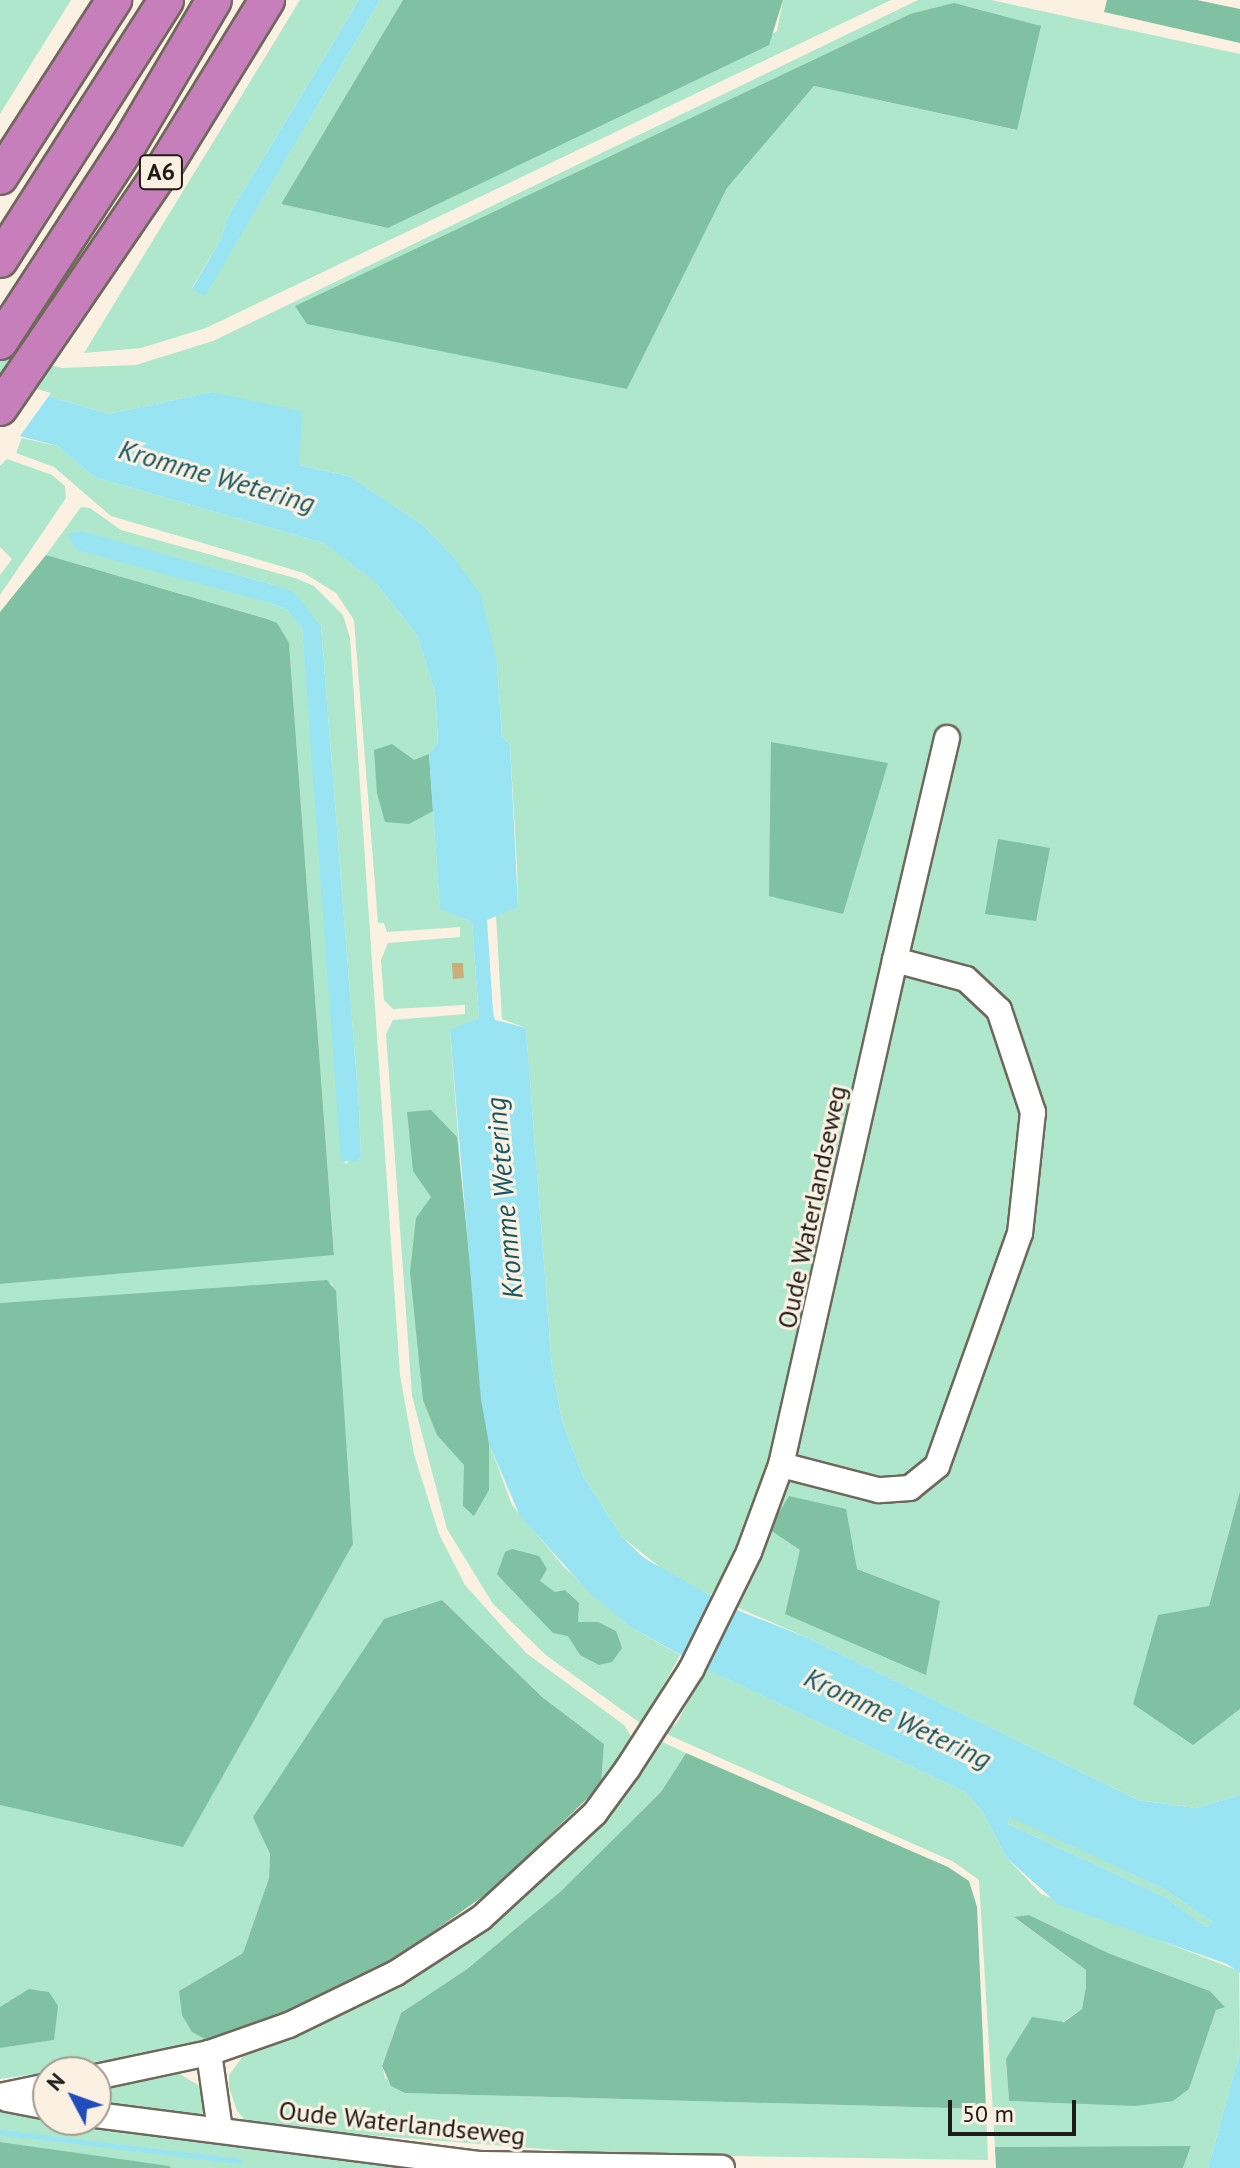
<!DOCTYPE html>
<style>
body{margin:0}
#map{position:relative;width:1240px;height:2168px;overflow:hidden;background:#faf1e3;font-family:"PT Sans",sans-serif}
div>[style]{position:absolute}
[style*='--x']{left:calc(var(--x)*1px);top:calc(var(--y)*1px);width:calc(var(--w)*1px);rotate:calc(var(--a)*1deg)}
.green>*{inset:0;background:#aee7cc}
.forest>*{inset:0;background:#80c0a3}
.water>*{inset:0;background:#98e4f3}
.pier>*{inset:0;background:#faf1e3}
.stream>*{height:5px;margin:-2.5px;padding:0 2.5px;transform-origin:2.5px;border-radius:2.5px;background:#98e4f3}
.building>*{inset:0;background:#cdad7a}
.roads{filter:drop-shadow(2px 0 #6f685c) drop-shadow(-2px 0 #6f685c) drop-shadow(0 2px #6f685c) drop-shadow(0 -2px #6f685c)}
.minor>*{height:24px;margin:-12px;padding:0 12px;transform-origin:12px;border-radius:12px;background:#fff}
.highway>*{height:34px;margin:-17px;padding:0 17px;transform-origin:17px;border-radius:17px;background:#c67fbb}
span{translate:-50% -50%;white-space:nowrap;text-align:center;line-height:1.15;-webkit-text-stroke:6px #faf1e3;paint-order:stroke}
.shield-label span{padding:2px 6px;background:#faf1e3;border:2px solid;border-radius:6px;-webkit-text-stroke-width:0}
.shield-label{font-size:24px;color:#1f1c17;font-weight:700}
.street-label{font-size:26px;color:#1f1c17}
.water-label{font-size:28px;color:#185762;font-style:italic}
.north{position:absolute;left:32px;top:2056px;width:80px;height:80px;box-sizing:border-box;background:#faf1e3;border:2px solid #a29c91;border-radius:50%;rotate:311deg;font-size:22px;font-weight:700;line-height:32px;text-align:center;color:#1f1c17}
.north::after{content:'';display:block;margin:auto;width:28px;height:36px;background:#214dbb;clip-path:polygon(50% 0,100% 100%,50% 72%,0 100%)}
.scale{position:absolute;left:948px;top:2100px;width:128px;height:36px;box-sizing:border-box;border:4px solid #1f1c17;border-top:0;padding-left:10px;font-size:24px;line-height:28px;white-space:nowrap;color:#1f1c17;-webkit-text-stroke:6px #faf1e3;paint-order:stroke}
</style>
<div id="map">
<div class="green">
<div style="clip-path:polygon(0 0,71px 0,0 114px)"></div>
<div style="clip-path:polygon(300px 0,359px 0,228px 216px,221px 239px,192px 288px,205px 295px,380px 0,403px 0,281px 204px,388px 228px,723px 65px,777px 31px,783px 0,891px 0,206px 328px,141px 348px,84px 353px)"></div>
<div style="clip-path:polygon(evenodd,918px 0,991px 0,1240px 54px,1240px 1491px,1209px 1606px,1193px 1744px,1240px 1709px,1240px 1795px,1196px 1808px,1138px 1800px,808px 1638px,718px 1599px,643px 1725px,547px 1656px,493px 1604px,447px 1529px,412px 1396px,386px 1034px,393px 1020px,465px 1014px,465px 1005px,393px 1009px,384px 1000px,381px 960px,388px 943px,460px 937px,460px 927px,387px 932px,384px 923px,378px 923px,354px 620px,336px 593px,304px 573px,111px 516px,54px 467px,16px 453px,22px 438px,58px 446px,94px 477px,323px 543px,375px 582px,417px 635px,435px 692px,438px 742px,429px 754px,440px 908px,472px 922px,479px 1018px,450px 1031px,469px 1276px,489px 1443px,512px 1505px,564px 1567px,629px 1626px,680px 1655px,651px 1708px,724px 1585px,718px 1582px,711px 1595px,670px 1575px,622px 1537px,583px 1476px,562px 1421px,552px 1368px,526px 1028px,502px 1019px,496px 916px,518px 906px,517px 865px,510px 745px,502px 736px,497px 663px,487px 632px,452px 555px,423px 525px,349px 476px,299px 465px,211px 392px,109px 414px,0 382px,0 353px,62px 368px,136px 365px,213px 341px,918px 0,910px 14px,1016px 130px,814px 86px,727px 188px,627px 389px,296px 306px,910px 14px,918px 0,801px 1550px,857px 1569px,940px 1601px,785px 1614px,801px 1550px)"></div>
<div style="clip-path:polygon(7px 459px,52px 475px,65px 486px,66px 498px,0 595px,0 575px,12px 559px,0 547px,0 466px)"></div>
<div style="clip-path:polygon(evenodd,81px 507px,90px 508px,121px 530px,295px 578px,314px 586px,343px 615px,350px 638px,400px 1375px,414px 1454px,439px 1534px,465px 1585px,526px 1653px,624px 1725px,633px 1739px,601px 1785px,604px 1744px,542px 1697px,442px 1600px,254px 1817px,270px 1854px,269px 1878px,243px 1953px,179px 1991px,188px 2019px,209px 2041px,117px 2063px,0 2079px,0 2048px,54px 2040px,0 2007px,0 1805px,183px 1846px,353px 1544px,332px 1283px,0 1303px,0 1284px,334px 1254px,289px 643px,267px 619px,46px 555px,81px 507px,76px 531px,274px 585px,295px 594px,321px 626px,359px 1107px,361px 1156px,345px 1164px,302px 626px,287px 610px,271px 603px,76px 531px)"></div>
<div style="clip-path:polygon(evenodd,706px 1669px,965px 1792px,982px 1811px,1007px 1858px,1041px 1894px,1239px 1971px,1240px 2052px,1208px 2168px,1183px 2168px,1191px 2147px,995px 2147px,979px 1880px,954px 1862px,662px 1732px,676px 1724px,706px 1669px,1029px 1915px,1108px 1953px,1210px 1991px,1224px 2006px,1216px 2010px,1189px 2089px,1057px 2102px,1009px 2101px,1006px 2059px,1082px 2009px,1086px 1986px,1086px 1970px,1015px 1918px,1029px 1915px)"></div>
<div style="clip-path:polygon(658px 1740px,686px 1753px,661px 1792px,560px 1892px,467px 1969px,401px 2013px,382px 2065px,385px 2078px,405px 2093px,986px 2109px,988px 2160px,607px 2154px,251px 2126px,237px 2111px,229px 2087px,229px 2075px,243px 2056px,396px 1988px,460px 1946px)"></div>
<div style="clip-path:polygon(1010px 1816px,1166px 1890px,1212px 1922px,1207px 1927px,1165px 1897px,1008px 1824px)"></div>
<div style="clip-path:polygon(178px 2073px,198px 2085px,207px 2110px,198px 2116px,96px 2106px,96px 2085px)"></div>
<div style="clip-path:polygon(0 2110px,209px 2140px,516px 2168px,171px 2168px,0 2142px)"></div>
</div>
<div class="forest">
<div style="clip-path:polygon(403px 0,783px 0,769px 45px,388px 228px,281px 204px)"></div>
<div style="clip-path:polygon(1107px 0,1197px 0,1240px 9px,1240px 43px,1104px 12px)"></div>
<div style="clip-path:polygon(954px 3px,1041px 26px,1017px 130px,814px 86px,727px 188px,627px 389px,307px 324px,295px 306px,910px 14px)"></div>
<div style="clip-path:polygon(46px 555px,267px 619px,277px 623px,289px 643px,334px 1255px,0 1284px,0 612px)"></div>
<div style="clip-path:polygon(771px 742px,888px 763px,843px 914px,769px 896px)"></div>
<div style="clip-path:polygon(392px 744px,414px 760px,429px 754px,433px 811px,409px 824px,385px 822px,377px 793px,374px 750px)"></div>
<div style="clip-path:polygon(998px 839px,1050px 848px,1036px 921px,985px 914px)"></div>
<div style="clip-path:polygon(431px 1110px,457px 1137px,489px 1444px,489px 1490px,474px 1516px,463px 1506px,464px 1465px,437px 1435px,423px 1400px,410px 1272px,416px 1218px,431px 1197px,413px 1171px,407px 1112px)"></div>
<div style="clip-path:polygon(327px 1280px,336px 1291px,353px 1544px,183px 1847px,0 1805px,0 1303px)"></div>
<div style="clip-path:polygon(1240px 1491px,1240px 1709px,1193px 1745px,1133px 1704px,1158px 1615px,1209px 1606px)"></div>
<div style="clip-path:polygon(789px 1496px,846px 1509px,857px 1569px,940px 1601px,926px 1675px,785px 1614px,800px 1550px,769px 1529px)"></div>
<div style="clip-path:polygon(512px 1549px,539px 1556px,547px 1569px,540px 1581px,555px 1592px,565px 1590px,579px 1603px,578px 1622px,598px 1622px,616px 1631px,622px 1648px,612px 1662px,599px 1665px,580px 1655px,568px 1636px,553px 1633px,506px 1584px,497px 1574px,505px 1552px)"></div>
<div style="clip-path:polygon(442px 1600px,542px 1697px,604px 1744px,601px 1785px,495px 1888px,384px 1966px,270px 2020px,209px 2041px,192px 2032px,182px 2015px,179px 1991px,243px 1953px,269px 1878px,270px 1854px,253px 1817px,384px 1619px)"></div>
<div style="clip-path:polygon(686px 1753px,948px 1867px,969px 1881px,977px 1907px,986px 2109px,405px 2093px,391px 2086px,382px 2066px,401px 2013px,467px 1969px,560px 1892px,661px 1792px)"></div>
<div style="clip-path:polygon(1029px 1915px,1108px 1953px,1210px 1991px,1225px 2007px,1216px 2010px,1189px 2089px,1173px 2101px,1135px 2106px,1009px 2101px,1006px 2059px,1032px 2017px,1064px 2022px,1082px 2009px,1086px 1986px,1086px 1970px,1014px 1917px)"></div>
<div style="clip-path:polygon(29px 1989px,49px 1992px,58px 2006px,54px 2040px,0 2048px,0 2007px)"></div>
<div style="clip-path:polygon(0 2142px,169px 2166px,171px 2168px,0 2168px)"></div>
<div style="clip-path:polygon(1191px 2146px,1183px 2168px,996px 2168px,995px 2147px)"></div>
</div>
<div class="water">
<div style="clip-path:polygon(359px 0,380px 0,205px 296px,192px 289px,221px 239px,228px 216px)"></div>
<div style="clip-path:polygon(evenodd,0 382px,109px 414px,211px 392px,302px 411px,299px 465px,349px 476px,423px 525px,452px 555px,481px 595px,497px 663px,502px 736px,510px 745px,518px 907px,487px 920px,493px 1012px,495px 1020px,526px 1028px,552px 1368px,562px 1421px,583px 1476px,622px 1537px,644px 1558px,737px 1610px,808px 1638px,1138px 1800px,1196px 1808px,1240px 1795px,1240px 1973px,1227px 1964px,1059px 1905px,1007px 1858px,982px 1811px,965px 1792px,706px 1669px,629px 1626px,587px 1590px,520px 1516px,489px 1444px,481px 1400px,450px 1030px,479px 1018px,472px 922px,440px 909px,429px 754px,438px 742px,435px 692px,417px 635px,375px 582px,323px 543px,94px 477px,58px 446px,0 431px,0 382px,1010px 1817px,1166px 1890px,1212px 1922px,1207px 1927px,1165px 1897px,1008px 1824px,1010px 1817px)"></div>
<div style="clip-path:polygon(81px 531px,274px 585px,295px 593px,321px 626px,359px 1107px,361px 1156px,355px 1162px,341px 1161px,302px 627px,287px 610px,271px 603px,77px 550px,67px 535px)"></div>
<div style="clip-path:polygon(1240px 2052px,1240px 2168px,1208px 2168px)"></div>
</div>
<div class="pier">
<div style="clip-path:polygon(0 378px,51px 393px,17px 440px,0 435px)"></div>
</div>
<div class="stream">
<div style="--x:0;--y:2132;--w:241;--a:6.9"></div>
</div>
<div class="building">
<div style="clip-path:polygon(452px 963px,463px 963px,464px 978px,453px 979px)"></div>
</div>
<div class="roads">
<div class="minor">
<div style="--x:895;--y:960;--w:73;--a:15"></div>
<div style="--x:966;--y:979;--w:45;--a:43.2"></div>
<div style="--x:999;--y:1010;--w:108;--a:71.6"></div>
<div style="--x:1033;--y:1112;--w:122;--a:96.1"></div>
<div style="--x:1020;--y:1233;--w:247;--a:109.6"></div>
<div style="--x:937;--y:1466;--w:35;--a:141"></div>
<div style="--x:910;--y:1488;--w:32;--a:176"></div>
<div style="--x:878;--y:1490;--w:100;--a:-165.5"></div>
<div style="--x:781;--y:1465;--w:518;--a:-77.28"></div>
<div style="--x:895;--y:960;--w:228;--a:-76.8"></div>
<div style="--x:209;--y:2053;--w:78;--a:81.9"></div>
<div style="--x:96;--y:2077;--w:116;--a:-12"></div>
<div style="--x:209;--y:2053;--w:85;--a:-19.3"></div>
<div style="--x:289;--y:2025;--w:119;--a:-25.9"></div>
<div style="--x:396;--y:1973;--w:101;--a:-32.9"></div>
<div style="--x:481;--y:1918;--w:155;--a:-42.6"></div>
<div style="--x:595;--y:1813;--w:56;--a:-53.7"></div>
<div style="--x:628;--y:1768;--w:117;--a:-57.3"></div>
<div style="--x:691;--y:1670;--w:131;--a:-63.8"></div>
<div style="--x:749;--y:1552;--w:93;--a:-69.8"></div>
<div style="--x:0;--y:2096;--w:49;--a:-11.8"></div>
<div style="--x:7;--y:2099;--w:42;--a:11"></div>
<div style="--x:96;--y:2115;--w:387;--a:7.3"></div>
<div style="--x:480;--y:2164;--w:242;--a:0.9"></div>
</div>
<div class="highway">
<div style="--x:0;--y:177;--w:211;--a:-57.2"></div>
<div style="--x:0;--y:260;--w:308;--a:-57.4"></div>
<div style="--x:0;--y:342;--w:234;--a:-56.9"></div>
<div style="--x:128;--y:146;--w:169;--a:-59.5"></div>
<div style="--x:0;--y:408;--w:293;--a:-55.7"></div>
<div style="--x:165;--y:166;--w:195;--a:-58.4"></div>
</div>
</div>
<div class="shield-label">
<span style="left:161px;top:172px">A6</span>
</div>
<div class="street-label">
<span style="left:812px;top:1207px;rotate:-78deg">Oude Waterlandseweg</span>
<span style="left:402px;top:2123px;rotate:6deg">Oude Waterlandseweg</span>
</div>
<div class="water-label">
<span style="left:217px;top:476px;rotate:16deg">Kromme Wetering</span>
<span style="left:504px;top:1198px;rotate:-95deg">Kromme Wetering</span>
<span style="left:898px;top:1718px;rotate:25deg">Kromme Wetering</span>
</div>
<div class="north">N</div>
<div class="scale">50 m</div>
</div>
